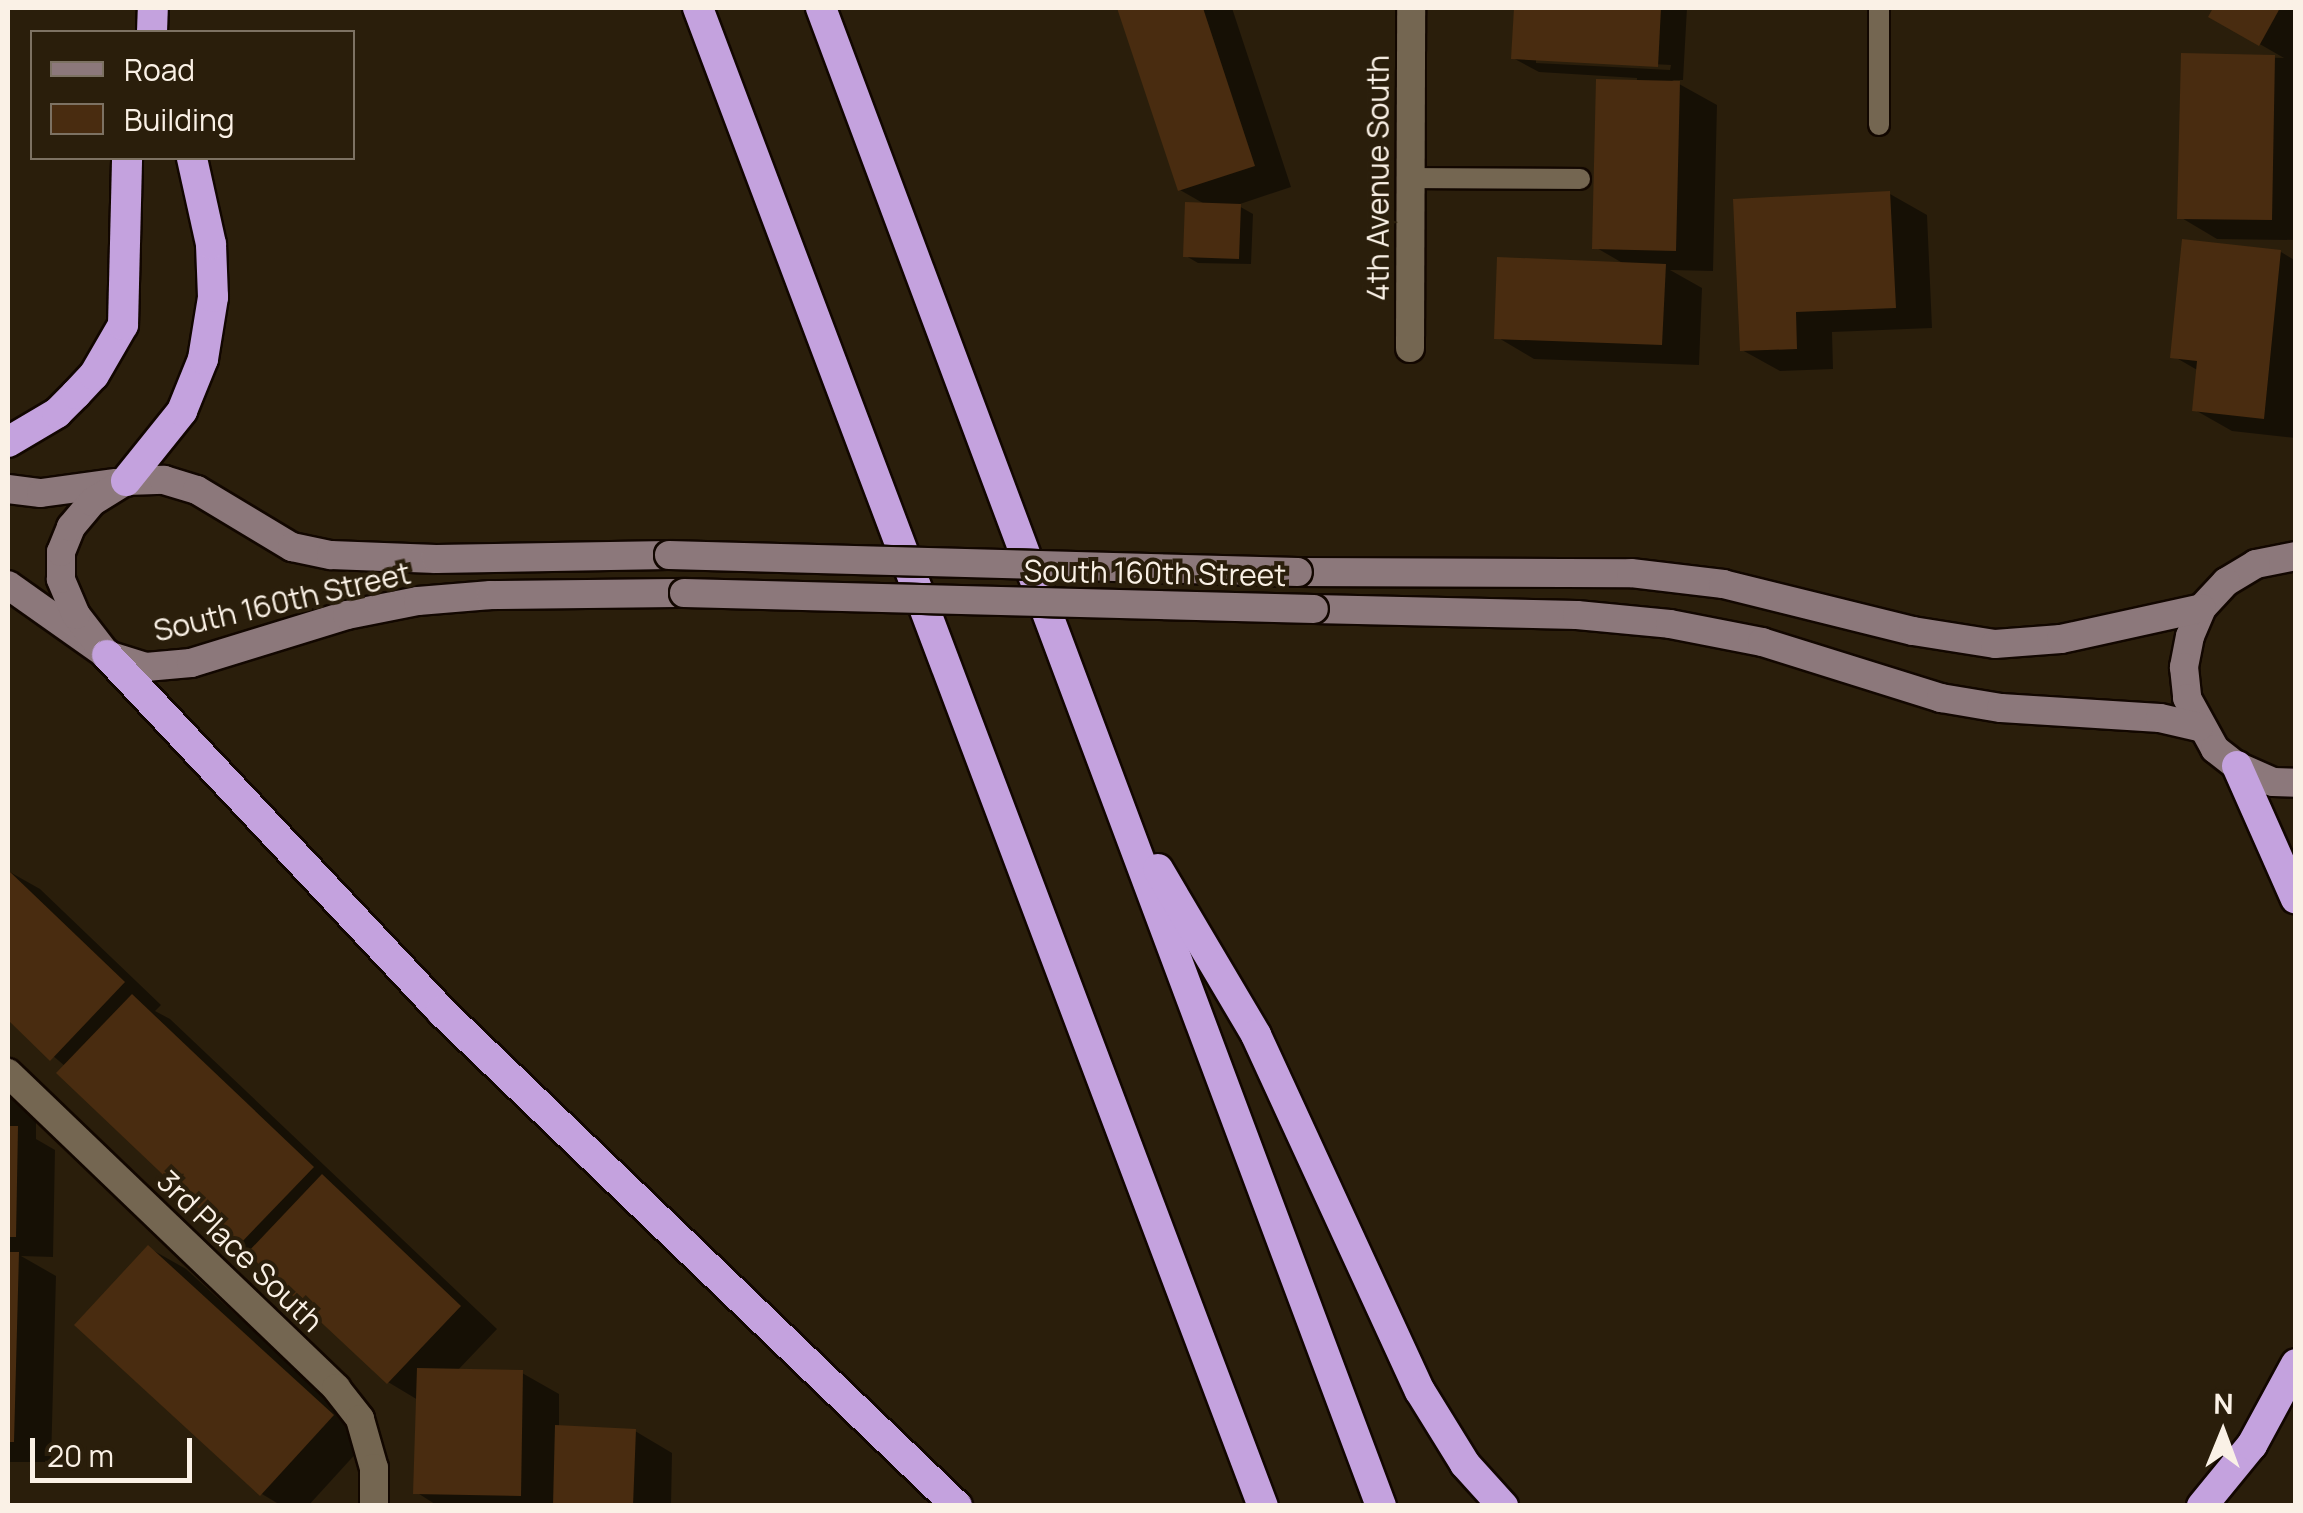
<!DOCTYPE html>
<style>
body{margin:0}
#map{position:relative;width:2303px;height:1513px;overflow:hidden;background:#2a1e0b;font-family:Manrope,sans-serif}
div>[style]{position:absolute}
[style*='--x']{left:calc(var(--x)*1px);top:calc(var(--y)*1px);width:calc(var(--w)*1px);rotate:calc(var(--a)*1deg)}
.shadow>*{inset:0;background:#0007}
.building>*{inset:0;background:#492c10}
.roads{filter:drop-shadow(2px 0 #120700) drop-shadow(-2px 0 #120700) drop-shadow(0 2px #120700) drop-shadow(0 -2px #120700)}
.service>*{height:20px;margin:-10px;padding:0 10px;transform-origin:10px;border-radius:10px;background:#746651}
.minor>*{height:28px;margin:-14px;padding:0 14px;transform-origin:14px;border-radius:14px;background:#746651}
.secondary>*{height:28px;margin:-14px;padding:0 14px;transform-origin:14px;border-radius:14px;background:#8c787b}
.motorway>*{height:30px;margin:-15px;padding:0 15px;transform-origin:15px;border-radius:15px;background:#c4a2de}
.bridges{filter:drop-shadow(2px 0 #120700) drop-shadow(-2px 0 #120700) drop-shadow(0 2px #120700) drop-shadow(0 -2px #120700)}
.secondary-bridge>*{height:28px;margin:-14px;padding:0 14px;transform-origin:14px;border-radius:14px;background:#8c787b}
span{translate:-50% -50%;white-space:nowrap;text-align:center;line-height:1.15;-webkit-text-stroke:8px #2a1e0b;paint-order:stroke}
.street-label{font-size:30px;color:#faf1e6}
.frame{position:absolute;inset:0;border:10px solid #faf1e6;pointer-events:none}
.legend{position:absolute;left:30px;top:30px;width:325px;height:130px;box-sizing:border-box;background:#2a1e0b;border:2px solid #7d7263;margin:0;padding:12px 18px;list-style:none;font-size:30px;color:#faf1e6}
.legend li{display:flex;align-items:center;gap:20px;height:50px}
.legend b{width:50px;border:2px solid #7d7263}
.north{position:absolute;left:2173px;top:1383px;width:100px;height:100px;-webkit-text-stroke:8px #2a1e0b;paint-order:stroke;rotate:1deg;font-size:28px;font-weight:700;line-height:40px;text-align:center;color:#faf1e6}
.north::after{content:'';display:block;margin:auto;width:35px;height:45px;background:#faf1e6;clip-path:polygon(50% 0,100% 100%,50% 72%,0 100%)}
.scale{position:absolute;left:30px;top:1438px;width:162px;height:45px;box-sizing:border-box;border:5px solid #faf1e6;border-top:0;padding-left:12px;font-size:30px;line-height:35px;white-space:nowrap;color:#faf1e6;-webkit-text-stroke:8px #2a1e0b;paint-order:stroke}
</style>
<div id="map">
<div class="shadow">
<div style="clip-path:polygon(1120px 8px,1232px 8px,1291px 187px,1237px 205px,1253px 214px,1251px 264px,1198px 263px,1186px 256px,1208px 206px,1180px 190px)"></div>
<div style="clip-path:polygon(evenodd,1516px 8px,1687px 8px,1683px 80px,1672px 80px,1717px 105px,1713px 271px,1670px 270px,1702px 288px,1699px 365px,1534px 359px,1497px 337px,1626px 265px,1595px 247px,1637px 82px,1637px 78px,1539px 72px,1513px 58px,1516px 8px,1536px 58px,1671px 65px,1670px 70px,1536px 63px,1536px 58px)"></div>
<div style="clip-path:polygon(2216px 8px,2296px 8px,2296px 240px,2217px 239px,2180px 217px,2184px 55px,2284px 58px,2211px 16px)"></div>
<div style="clip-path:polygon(1890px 194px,1927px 215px,1932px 328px,1832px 332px,1833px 369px,1780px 371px,1742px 350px)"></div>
<div style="clip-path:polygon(2281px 252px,2296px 261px,2296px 438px,2232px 431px,2195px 410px,2199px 371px,2173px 356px)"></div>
<div style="clip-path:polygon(8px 871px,40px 889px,161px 1005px,155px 1011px,170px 1019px,497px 1329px,457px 1371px,522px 1373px,559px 1394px,559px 1428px,635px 1431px,672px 1453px,671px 1506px,438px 1506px,416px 1492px,418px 1400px,388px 1382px,239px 1244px,66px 1067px,8px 1017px)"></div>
<div style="clip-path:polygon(8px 1096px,36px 1112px,36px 1139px,55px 1150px,53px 1257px,21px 1256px,56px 1276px,51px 1462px,8px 1462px)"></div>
<div style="clip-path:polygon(149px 1248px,186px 1269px,370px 1438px,308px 1506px,282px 1506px,262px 1494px)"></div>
</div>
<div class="building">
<div style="clip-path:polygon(1117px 8px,1203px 8px,1255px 166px,1178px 191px)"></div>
<div style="clip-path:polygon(1514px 8px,1661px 8px,1658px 67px,1511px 59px)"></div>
<div style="clip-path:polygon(2213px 8px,2280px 8px,2259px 46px,2208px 17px)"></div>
<div style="clip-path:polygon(2181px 53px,2275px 55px,2272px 220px,2177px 219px)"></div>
<div style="clip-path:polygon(1596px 79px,1680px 81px,1676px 251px,1592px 249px)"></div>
<div style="clip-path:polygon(1890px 191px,1896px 308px,1796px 312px,1797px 349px,1740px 351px,1733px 199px)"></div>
<div style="clip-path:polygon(1185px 202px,1241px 204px,1239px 259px,1183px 257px)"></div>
<div style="clip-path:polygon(2182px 239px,2281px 250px,2264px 419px,2192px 411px,2197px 361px,2170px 358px)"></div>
<div style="clip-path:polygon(1497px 257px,1666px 264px,1662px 345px,1494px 339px)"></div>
<div style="clip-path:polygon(8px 870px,125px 982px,50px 1061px,8px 1020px)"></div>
<div style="clip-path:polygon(132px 994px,314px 1167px,238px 1246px,56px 1073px)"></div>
<div style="clip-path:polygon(8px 1126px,18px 1126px,16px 1237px,8px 1237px)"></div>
<div style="clip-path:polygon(322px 1174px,461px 1306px,387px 1384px,247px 1253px)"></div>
<div style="clip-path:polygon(148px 1245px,334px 1415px,260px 1496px,74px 1325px)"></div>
<div style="clip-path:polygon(8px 1252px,19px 1252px,14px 1442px,8px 1442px)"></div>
<div style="clip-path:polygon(417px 1368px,523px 1370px,521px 1496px,413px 1494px)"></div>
<div style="clip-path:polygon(555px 1425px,636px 1429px,633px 1506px,553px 1506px)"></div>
</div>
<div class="roads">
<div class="service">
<div style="--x:1879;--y:8;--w:117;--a:90"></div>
<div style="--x:1411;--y:178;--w:169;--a:0.3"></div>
</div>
<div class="minor">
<div style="--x:1410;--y:348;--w:340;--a:-89.8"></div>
<div style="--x:8;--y:1073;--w:455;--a:43.8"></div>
<div style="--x:336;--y:1388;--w:39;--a:52"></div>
<div style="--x:360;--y:1419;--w:51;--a:74.1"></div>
<div style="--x:374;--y:1468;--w:38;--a:90"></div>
</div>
<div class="secondary">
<div style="--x:8;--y:489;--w:33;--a:7"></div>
<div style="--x:41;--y:493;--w:75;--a:-7.7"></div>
<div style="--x:2296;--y:556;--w:41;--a:168.7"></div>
<div style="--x:2256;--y:564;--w:35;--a:149"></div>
<div style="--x:2226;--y:582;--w:35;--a:133"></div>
<div style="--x:2202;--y:608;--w:30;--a:113"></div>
<div style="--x:2190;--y:636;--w:32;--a:101"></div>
<div style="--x:2184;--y:667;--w:31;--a:84"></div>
<div style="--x:2187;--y:698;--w:58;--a:61.2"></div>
<div style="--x:2215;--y:749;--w:28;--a:38"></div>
<div style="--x:2237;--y:766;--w:39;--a:24"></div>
<div style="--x:2273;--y:782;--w:23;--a:2"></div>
<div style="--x:1298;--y:572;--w:333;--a:0.2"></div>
<div style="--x:1631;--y:573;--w:93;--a:6.8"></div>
<div style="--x:1723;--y:584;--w:196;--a:13.9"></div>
<div style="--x:1913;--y:631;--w:83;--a:9"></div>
<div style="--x:1995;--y:644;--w:66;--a:-4.3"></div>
<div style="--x:2061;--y:639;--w:144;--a:-12.4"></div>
<div style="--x:8;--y:585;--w:121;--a:35.3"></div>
<div style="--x:107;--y:655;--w:41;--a:17.1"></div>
<div style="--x:146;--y:667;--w:45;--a:-5.1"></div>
<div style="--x:191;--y:663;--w:163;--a:-17.1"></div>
<div style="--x:347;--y:615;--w:72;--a:-11.2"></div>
<div style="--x:418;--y:601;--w:73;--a:-4.7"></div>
<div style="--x:491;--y:595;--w:193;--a:-0.6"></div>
<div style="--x:1314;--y:609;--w:263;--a:1.3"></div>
<div style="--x:1577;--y:615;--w:93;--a:5.5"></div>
<div style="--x:1670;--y:624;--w:94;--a:11.1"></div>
<div style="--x:1762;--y:642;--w:188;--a:17.4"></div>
<div style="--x:1941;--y:698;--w:61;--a:9.5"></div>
<div style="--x:2001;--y:708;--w:159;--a:3.6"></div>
<div style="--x:2160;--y:718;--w:40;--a:13"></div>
<div style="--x:107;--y:655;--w:51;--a:-127.8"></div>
<div style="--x:76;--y:615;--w:39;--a:-113"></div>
<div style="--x:61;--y:579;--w:27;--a:-90"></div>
<div style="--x:61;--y:552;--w:27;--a:-68"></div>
<div style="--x:71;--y:527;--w:33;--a:-50"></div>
<div style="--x:92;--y:502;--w:40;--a:-32"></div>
<div style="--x:126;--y:481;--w:38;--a:-2"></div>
<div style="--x:164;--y:480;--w:34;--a:17"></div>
<div style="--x:197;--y:490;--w:111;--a:31"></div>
<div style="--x:292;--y:547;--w:40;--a:12"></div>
<div style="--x:331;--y:555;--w:105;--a:2.2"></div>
<div style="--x:436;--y:559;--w:233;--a:-1"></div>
</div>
<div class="motorway">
<div style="--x:698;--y:8;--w:1601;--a:69.34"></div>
<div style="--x:821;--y:8;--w:1599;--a:69.5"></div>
<div style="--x:152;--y:32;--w:24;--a:-88"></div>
<div style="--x:8;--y:442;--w:57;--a:-30.6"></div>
<div style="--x:57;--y:413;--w:27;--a:-45"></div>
<div style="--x:76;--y:394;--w:26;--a:-47"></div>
<div style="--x:94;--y:375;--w:58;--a:-59.9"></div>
<div style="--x:123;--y:325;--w:167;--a:-88.6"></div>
<div style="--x:126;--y:481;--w:90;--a:-51.3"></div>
<div style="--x:182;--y:411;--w:56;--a:-68"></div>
<div style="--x:203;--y:359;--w:63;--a:-80.8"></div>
<div style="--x:213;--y:297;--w:53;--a:-92.2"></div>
<div style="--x:211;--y:244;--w:88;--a:-102.5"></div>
<div style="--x:107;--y:655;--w:488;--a:46.8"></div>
<div style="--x:441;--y:1011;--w:715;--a:43.81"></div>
<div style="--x:2237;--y:766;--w:145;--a:66.1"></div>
<div style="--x:1158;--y:869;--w:193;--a:59.4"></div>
<div style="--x:1256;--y:1035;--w:392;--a:65.3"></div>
<div style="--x:1420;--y:1391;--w:86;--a:58.3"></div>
<div style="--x:1465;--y:1464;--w:57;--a:47.9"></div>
<div style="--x:2202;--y:1506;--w:79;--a:-50.7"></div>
<div style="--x:2252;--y:1445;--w:92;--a:-61.5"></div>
</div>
</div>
<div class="bridges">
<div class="secondary-bridge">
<div style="--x:669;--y:555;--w:629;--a:1.55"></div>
<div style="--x:684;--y:593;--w:630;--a:1.45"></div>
</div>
</div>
<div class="street-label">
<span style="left:1378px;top:178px;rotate:-90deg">4th Avenue South</span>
<span style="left:1155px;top:573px;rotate:1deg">South 160th Street</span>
<span style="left:282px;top:602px;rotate:-13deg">South 160th Street</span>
<span style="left:240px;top:1251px;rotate:44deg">3rd Place South</span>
</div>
<div class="frame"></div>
<ul class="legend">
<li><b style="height:12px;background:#8c787b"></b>Road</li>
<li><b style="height:28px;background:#492c10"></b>Building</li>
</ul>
<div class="north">N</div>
<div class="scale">20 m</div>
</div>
